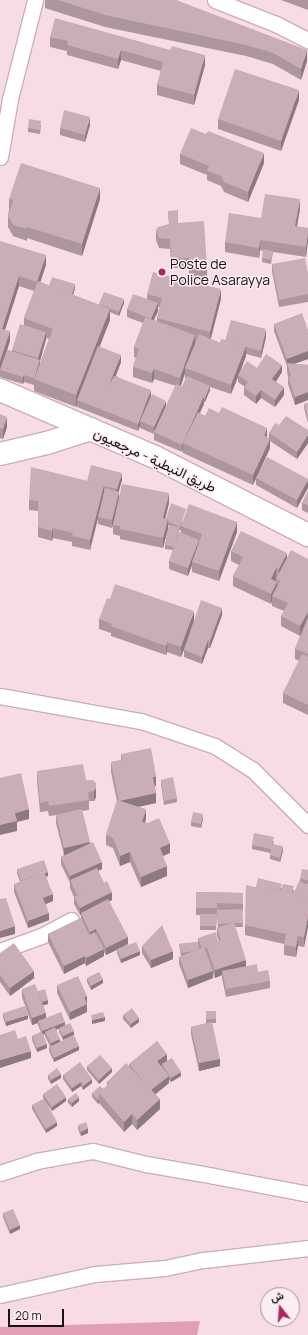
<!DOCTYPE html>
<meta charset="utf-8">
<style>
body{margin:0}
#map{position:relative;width:308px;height:1335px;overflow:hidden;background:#f7dce3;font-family:Manrope,Vazirmatn,sans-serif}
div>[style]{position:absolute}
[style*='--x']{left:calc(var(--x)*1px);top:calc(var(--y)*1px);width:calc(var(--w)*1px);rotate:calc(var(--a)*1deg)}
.green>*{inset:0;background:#e09fb3}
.roads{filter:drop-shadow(1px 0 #caafb7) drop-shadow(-1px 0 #caafb7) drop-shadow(0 1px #caafb7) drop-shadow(0 -1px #caafb7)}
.minor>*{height:15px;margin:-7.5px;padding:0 7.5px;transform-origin:7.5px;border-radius:7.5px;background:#fff}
.secondary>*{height:22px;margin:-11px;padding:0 11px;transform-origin:11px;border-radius:11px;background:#fff}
.wall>*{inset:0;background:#ad969d}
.shaded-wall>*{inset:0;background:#8d7a7f}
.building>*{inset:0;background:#c9aeb6}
.dots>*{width:11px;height:11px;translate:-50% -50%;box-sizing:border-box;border:2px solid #fdecf1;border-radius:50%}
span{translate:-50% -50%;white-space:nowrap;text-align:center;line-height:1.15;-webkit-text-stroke:3px #fdecf1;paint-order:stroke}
.poi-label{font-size:14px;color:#1b1215}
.left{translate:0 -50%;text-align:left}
.street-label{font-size:14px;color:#1b1215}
.north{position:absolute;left:260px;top:1287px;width:40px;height:40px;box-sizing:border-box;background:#fdecf1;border:1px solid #a39599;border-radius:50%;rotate:343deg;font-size:11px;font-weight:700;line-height:16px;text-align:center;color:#1b1215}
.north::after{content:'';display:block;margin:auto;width:14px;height:18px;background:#af2463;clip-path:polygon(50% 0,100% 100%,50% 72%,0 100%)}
.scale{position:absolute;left:8px;top:1309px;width:56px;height:18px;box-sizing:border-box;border:2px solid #1b1215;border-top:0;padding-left:5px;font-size:12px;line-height:14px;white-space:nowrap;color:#1b1215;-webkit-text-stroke:3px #fdecf1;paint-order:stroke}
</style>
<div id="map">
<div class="green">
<div style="clip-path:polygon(200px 1321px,197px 1335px,0 1335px,0 1327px)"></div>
</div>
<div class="roads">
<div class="minor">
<div style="--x:215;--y:0;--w:66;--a:21.5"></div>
<div style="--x:276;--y:24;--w:36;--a:27"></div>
<div style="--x:0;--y:157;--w:59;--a:-80.2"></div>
<div style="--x:10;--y:99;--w:102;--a:-75.8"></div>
<div style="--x:0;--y:696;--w:143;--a:10.1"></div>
<div style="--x:141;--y:721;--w:78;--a:18.7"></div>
<div style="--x:215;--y:746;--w:45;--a:32.3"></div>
<div style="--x:253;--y:770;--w:78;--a:45"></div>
<div style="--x:0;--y:951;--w:44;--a:-20.1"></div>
<div style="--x:41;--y:936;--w:34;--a:-28"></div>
<div style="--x:0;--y:1173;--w:38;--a:-18"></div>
<div style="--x:36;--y:1161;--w:58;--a:-10"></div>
<div style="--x:93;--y:1151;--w:55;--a:13.8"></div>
<div style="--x:146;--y:1164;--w:69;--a:10"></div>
<div style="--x:214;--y:1176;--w:96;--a:10.8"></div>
<div style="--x:0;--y:1295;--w:97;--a:-12.5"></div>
<div style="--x:95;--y:1274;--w:70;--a:-4.9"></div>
<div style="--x:165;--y:1268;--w:40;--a:-12"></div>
<div style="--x:204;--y:1260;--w:105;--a:-6.6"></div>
</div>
<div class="secondary">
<div style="--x:0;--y:390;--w:169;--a:23.4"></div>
<div style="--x:155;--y:457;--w:172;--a:27"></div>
<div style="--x:0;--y:454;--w:48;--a:-13.2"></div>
<div style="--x:47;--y:443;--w:46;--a:-17.7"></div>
</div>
</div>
<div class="wall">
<div style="clip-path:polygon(45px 0,176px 0,307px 61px,301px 80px,273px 64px,246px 56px,105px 27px,45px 8px)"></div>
<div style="clip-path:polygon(281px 0,308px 0,308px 10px)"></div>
<div style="clip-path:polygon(50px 37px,205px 65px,194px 105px,157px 95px,157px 85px,161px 71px,121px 60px,118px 69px,67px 55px,67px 51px,50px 47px)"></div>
<div style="clip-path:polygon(299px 100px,281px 151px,218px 129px,218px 119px)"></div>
<div style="clip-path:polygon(41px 125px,40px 134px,28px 132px,28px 128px)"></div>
<div style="clip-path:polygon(90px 125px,85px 142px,60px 135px,60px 128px)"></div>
<div style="clip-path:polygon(180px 154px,264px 163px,248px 202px,224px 192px,221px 186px,207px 180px,207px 175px,180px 164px)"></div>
<div style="clip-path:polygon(9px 199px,100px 199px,82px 256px,27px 238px,27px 241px,13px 236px,8px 227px,8px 216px,9px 210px)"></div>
<div style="clip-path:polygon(300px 209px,297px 227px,308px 228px,306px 257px,273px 252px,271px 264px,262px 262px,263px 251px,260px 250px,259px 258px,225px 252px,225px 242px,261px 218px)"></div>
<div style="clip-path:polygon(168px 211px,178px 223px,207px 268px,207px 278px,189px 279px,189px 268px,171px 268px,170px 249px,159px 248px,156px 240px,156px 230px,169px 224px)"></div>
<div style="clip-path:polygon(evenodd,0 241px,46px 265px,40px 282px,49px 286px,75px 288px,73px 295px,99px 305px,99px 304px,124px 303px,119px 316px,110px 312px,110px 320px,99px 347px,121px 362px,116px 376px,151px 397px,166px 407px,176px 386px,154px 379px,152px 383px,133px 377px,133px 367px,136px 358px,134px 357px,134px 347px,143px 323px,127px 317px,127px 309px,147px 299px,147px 294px,221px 299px,210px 339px,220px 343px,225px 341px,266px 337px,261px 358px,246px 354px,246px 356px,240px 372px,257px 368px,282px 372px,276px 382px,284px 395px,275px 407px,261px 398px,256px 404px,244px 395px,244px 388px,245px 387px,238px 382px,238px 377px,231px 394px,210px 387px,210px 390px,205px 402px,204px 402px,204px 404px,199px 413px,205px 416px,269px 438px,269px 433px,279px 425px,308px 430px,308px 443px,297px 459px,270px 441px,270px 448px,260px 471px,308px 479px,297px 508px,256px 485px,256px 479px,253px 485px,183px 453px,183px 449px,182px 452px,154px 440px,154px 434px,140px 428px,140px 426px,138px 431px,77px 407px,77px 405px,76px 407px,34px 391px,34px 385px,24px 382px,23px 384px,0 377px,0 241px,19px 286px,34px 291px,24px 318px,24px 325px,12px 351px,7px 350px,10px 341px,5px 330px,19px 286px,0 241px,158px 307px,160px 307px,157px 318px,157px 321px,154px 320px,158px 311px,158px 307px,0 241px,46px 338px,49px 339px,40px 364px,40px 361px,46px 338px,0 241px,185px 373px,185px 378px,186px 378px,182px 387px,181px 386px,185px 373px)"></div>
<div style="clip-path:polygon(272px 264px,308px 273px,308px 302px,279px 307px,272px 271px)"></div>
<div style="clip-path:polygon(274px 324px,308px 330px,308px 359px,294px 364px,308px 365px,308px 400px,295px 405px,288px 384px,288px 377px,287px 371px,287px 366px,274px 331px)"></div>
<div style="clip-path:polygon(308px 403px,308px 423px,304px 408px,304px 404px)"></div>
<div style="clip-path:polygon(0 414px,7px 427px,3px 439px,0 438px)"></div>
<div style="clip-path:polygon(evenodd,122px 480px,119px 491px,119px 497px,169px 503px,165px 519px,237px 532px,219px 581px,192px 572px,192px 565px,188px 576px,169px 569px,169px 561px,173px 550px,165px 549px,165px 545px,169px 526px,168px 525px,168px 529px,163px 548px,120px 539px,120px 536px,113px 534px,113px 525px,115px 516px,112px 528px,98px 524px,98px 519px,90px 550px,72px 546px,72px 542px,53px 538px,52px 541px,38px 537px,38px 511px,29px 510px,29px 500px,87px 481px,122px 480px,181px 529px,181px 533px,178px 536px,179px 530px,180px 531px,181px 529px)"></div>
<div style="clip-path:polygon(308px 491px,308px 513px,302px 510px,302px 503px)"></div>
<div style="clip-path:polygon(231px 551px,287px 558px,308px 559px,308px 715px,283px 703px,283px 693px,299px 661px,295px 659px,295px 649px,300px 636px,281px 626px,281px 616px,284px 611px,272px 606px,272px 601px,271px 604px,233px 586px,233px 576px,239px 565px,231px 561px)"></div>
<div style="clip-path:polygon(222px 615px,210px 648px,208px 648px,202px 664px,184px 657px,184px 650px,181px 657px,167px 652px,166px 655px,111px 636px,111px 633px,99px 629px,99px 619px,194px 621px)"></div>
<div style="clip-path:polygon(121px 754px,156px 786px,155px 786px,156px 803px,138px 807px,146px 819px,145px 822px,170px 853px,163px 856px,167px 876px,141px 887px,130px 862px,120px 866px,113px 848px,106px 845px,106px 835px,117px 801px,111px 772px,111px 762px,121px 760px)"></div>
<div style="clip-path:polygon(37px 771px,86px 780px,93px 780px,96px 797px,94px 801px,89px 801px,89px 810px,82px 811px,90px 844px,102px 869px,98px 871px,112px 900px,109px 901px,128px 944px,119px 949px,140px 955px,121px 963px,117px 953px,117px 950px,106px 955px,104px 952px,104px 956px,86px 966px,85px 963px,64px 974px,48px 942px,48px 934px,81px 918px,81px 915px,80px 915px,74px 904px,74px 897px,70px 888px,70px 883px,61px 864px,61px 857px,64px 855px,56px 823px,56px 815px,57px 815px,49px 816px,48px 811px,40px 812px,37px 781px)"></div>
<div style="clip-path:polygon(161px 780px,177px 798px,177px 802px,164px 805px,161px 784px)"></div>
<div style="clip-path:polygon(203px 818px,201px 828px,191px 826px,191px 822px)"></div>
<div style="clip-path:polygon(274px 841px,273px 844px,283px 850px,280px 862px,270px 859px,270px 853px,252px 849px,252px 845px)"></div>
<div style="clip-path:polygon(17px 869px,48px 876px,46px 877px,53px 901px,46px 904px,49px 920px,28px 928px,14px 892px,14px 884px,20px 882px,17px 873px)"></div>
<div style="clip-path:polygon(308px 870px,308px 884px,306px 884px,308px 885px,308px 927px,304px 947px,298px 946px,296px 957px,284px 955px,284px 944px,245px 935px,245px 925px,256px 887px,282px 888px,294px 890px,294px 893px,300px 881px,300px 879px)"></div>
<div style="clip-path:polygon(196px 892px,243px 893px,243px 911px,242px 911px,243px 927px,235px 927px,246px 966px,258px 972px,270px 981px,270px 988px,226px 997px,222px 978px,222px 975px,215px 978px,213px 973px,213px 978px,188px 988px,179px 964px,179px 957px,181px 956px,179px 944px,198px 942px,198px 938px,219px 941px,217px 935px,217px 928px,218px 927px,217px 911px,216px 930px,200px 930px,200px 915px,196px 915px)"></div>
<div style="clip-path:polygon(142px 946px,173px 959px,151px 968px,142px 953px)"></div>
<div style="clip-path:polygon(0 953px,34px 978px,10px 996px,0 982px)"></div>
<div style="clip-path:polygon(87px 978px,103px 983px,91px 990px,87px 982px)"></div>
<div style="clip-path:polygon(57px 985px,87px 1004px,87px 1012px,70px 1020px,57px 993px)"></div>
<div style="clip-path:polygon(22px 989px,38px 991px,48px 1004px,43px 1005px,46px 1018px,65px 1025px,74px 1035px,63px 1040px,59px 1032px,59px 1028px,56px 1030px,60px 1041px,79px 1050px,54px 1062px,49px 1051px,49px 1047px,50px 1046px,45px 1036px,45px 1034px,43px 1035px,47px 1048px,37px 1052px,32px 1040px,32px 1036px,41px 1032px,38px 1025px,38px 1023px,32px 1025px,22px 997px)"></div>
<div style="clip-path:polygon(206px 1011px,216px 1011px,216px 1023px,212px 1023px,220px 1066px,199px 1071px,191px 1034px,191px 1027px,208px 1023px,206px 1023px)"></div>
<div style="clip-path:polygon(3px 1013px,28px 1019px,6px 1026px,3px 1017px)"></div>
<div style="clip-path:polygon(123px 1015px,139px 1022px,131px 1028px,123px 1019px)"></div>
<div style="clip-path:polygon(167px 1061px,181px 1076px,171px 1082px,169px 1080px,169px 1083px,155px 1094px,160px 1109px,137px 1130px,132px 1124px,124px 1132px,99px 1103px,99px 1102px,98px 1104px,92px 1097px,92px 1093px,104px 1089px,107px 1086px,107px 1082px,129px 1067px,129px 1064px)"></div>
<div style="clip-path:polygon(87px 1066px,112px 1072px,99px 1084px,87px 1070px)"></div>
<div style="clip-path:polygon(48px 1075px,61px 1078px,51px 1084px,48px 1079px)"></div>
<div style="clip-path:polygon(63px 1075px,92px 1083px,83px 1090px,81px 1086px,72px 1092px,63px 1079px)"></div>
<div style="clip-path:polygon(43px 1094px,66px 1101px,52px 1111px,46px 1103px,57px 1126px,46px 1133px,32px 1109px,32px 1105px,44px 1099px,43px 1098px)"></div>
<div style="clip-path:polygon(68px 1099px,79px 1101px,72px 1107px,68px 1103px)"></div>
<div style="clip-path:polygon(78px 1125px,88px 1133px,81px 1136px,78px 1129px)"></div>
<div style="clip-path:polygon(3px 1213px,20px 1229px,10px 1234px,3px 1217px)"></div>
</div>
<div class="shaded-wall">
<div style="clip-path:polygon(121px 50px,121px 60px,118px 69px,118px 59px)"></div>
<div style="clip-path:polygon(307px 50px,307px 61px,301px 80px,301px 69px)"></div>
<div style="clip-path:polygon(205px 55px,205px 65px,194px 105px,194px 95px)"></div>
<div style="clip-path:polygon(299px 90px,299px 100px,281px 151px,281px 141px)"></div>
<div style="clip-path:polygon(90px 117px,90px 125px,85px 142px,85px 135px)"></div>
<div style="clip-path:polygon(264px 153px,264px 163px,248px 202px,248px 192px)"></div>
<div style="clip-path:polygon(100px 188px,100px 199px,82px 256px,82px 244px)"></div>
<div style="clip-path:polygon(300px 199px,300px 209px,295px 236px,295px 226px)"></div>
<div style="clip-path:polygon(308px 232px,308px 242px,306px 257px,306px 247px)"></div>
<div style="clip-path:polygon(260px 240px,260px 250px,259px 258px,259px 248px)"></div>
<div style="clip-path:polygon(46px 255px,46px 265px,37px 292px,37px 282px)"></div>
<div style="clip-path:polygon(19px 276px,19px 286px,2px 339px,2px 329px)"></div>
<div style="clip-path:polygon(75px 284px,75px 288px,71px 301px,71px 297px)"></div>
<div style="clip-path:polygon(221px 289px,221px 299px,210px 342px,210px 332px)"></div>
<div style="clip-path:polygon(124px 299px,124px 303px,119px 316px,119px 312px)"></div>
<div style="clip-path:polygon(158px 303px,158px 311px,151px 326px,151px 319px)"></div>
<div style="clip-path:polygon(110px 309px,110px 320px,79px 400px,77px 400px,77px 405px,76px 407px,76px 395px)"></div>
<div style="clip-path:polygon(266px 329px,266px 337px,261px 358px,261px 351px)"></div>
<div style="clip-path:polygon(10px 331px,10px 341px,0 371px,0 361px)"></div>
<div style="clip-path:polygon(46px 332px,46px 340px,40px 361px,40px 368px,34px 379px,38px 365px,38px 358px)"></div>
<div style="clip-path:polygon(195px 335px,195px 345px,185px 368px,185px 373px,180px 388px,180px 378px)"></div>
<div style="clip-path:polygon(246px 346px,246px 356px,239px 375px,238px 375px,238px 377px,231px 394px,231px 385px)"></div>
<div style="clip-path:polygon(308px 351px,308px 359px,288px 366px,287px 364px,287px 359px)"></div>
<div style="clip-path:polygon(121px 355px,121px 362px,109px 393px,109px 385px)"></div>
<div style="clip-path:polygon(282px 365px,282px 372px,272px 387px,272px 379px)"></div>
<div style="clip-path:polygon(154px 369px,154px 379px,152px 383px,152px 373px)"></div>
<div style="clip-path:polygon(24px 375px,24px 382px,23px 384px,23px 377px)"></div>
<div style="clip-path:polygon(210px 386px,210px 390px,205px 402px,205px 398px)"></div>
<div style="clip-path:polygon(284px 387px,284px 395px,275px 407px,275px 400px)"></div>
<div style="clip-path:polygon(151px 390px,151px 397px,140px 421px,140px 426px,138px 431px,138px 424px)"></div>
<div style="clip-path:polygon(261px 390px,261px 398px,256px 404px,256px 396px)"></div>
<div style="clip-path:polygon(308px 392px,308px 400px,295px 405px,295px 397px)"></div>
<div style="clip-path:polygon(204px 396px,204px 404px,186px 444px,183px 443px,183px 449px,182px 452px,182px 445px)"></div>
<div style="clip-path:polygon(166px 401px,166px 408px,154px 432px,154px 434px,154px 427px)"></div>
<div style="clip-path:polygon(7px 417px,7px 427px,3px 439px,3px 429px)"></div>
<div style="clip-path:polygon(267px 428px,267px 437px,264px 436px)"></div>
<div style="clip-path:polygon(308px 435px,308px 443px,297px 459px,297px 452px)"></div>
<div style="clip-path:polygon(270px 439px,270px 448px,256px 478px,253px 485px,253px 475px)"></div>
<div style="clip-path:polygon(122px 473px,122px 480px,117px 497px,117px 489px)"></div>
<div style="clip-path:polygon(308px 480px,308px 488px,297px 508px,297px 500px)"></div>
<div style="clip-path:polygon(104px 485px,104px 495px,98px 517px,90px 550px,90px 540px)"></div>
<div style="clip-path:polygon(119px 492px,119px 499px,112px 528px,112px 520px)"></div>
<div style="clip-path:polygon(169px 493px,169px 503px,163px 528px,163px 518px)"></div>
<div style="clip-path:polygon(168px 519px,168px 529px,163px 548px,163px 538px)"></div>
<div style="clip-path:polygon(237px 522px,237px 532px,219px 581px,219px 571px)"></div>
<div style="clip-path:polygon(53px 528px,53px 538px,52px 541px,52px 531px)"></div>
<div style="clip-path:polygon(199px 540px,199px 547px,192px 562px,192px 565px,188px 576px,188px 568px)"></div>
<div style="clip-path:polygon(287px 553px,287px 563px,279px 579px,279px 569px)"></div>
<div style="clip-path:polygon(276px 568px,276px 578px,271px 589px,271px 579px)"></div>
<div style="clip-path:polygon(277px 582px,277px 592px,272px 596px,272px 601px,271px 604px,271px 594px)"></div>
<div style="clip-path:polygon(222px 608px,222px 615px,210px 648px,210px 641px)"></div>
<div style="clip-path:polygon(194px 611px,194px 621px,181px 657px,181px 647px)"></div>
<div style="clip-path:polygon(308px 612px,308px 622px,300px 636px,300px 626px)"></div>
<div style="clip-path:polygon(208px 640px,208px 648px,202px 664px,202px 657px)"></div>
<div style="clip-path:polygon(167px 642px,167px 652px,166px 655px,166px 646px)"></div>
<div style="clip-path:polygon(156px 776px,156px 786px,153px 787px,153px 777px)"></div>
<div style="clip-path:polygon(96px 787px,96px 797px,94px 801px,94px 791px)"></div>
<div style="clip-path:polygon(156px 793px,156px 803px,119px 811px,119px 801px)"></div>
<div style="clip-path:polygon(29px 809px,29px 819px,17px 822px,17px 831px,0 835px,0 825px,15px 813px)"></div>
<div style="clip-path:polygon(146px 809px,146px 819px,142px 831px,142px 822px)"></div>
<div style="clip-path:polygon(203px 814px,203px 818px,201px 828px,201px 824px)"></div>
<div style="clip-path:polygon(90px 842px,90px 849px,64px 855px,64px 848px)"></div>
<div style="clip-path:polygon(170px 843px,170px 853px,160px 857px,160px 848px)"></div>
<div style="clip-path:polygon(283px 846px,283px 850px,280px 862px,280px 858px)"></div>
<div style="clip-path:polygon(130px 852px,130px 862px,120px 866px,120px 856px)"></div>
<div style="clip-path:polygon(102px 862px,102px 869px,71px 883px,70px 881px,70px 876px)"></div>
<div style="clip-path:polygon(167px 866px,167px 876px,141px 887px,141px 877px)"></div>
<div style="clip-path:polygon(48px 872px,48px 876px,21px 885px,21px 881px)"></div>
<div style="clip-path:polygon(112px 892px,112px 900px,82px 914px,81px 913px,81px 915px,80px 915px,80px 908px)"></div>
<div style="clip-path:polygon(53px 894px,53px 901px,43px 905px,43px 898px)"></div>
<div style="clip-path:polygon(49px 913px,49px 920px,28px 928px,28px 921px)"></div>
<div style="clip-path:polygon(308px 917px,308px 927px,304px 947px,304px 937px)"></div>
<div style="clip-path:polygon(15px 926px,15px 934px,0 938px,0 931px)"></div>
<div style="clip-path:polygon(96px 929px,96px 937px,90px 939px,90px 932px)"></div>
<div style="clip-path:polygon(298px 936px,298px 946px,296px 957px,296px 947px)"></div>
<div style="clip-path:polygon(128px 937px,128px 944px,106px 955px,106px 948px)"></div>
<div style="clip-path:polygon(104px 949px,104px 956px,86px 966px,86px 958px)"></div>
<div style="clip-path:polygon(140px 951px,140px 955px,121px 963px,121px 959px)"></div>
<div style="clip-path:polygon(173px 951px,173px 959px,151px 968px,151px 960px)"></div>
<div style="clip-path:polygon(85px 956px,85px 963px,64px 974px,64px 966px)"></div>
<div style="clip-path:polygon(246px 960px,246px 967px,222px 971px,222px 975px,215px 978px,215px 970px)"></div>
<div style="clip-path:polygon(34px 971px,34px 978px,10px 996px,10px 988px)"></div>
<div style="clip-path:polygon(213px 971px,213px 978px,188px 988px,188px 980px)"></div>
<div style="clip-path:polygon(103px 979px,103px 983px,91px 990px,91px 986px)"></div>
<div style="clip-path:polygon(87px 996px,87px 1004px,84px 1005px,84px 997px)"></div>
<div style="clip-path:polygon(48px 1000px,48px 1004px,41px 1006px,41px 1002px)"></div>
<div style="clip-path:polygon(87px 1004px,87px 1012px,70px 1020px,70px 1012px)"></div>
<div style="clip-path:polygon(46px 1013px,46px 1020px,38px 1021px,38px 1023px,32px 1025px,32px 1018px)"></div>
<div style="clip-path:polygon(28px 1015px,28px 1019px,6px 1026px,6px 1022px)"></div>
<div style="clip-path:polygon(105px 1017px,105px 1021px,92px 1024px,92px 1020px)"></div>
<div style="clip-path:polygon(139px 1018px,139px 1022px,131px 1028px,131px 1024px)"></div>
<div style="clip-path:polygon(65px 1022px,65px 1026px,46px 1034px,45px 1032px,45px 1034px,42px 1035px,42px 1031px)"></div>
<div style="clip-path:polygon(74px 1031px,74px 1035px,63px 1040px,63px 1036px)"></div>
<div style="clip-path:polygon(60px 1039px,60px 1043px,51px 1047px,51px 1043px)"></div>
<div style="clip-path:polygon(47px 1044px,47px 1048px,37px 1052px,37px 1048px)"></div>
<div style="clip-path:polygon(79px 1046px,79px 1050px,54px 1062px,54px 1058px)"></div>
<div style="clip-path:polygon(31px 1051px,31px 1058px,0 1068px,0 1060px)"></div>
<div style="clip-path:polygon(167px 1054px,167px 1061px,162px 1064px,162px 1065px,157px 1069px,157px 1061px)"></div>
<div style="clip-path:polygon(220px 1059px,220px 1066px,199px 1071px,199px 1063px)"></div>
<div style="clip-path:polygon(112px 1068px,112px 1072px,99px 1084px,99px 1080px)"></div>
<div style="clip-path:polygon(181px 1072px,181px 1076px,171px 1082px,171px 1078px)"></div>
<div style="clip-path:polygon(61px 1074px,61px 1078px,51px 1084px,51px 1080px)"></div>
<div style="clip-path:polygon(169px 1076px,169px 1083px,151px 1098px,151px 1090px)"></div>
<div style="clip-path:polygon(92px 1079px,92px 1083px,83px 1090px,83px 1086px)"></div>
<div style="clip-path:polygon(81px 1082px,81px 1086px,72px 1092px,72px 1088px)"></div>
<div style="clip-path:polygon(66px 1097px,66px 1101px,52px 1111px,52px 1107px)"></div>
<div style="clip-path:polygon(79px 1097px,79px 1101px,72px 1107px,72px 1103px)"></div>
<div style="clip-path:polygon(99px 1098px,99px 1102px,98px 1104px,98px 1100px)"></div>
<div style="clip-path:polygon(160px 1099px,160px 1109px,137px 1130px,137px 1120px)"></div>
<div style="clip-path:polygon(132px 1114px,132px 1124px,124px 1132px,124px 1122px)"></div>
<div style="clip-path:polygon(57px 1122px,57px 1126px,46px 1133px,46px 1129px)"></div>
<div style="clip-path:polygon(88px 1128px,88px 1133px,81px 1136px,81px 1132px)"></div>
<div style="clip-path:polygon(20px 1225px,20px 1229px,10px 1234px,10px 1230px)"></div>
</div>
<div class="building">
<div style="clip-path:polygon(58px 0,176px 0,307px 50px,301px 69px,273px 53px,246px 45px,105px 15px)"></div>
<div style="clip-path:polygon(55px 18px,170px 50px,172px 46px,205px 55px,194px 95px,157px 85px,163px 62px,121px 50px,118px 59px,67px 45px,68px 41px,50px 37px)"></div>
<div style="clip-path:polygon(235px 69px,299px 90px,281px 141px,218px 119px)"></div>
<div style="clip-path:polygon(64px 110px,90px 117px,85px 135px,60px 128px)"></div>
<div style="clip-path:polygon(29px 119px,41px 121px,40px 130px,28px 128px)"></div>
<div style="clip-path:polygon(191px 128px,206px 134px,208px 131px,264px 153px,248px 192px,224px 182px,221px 176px,207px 171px,209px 166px,180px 154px)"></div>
<div style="clip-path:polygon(21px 163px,100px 188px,82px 244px,27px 227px,27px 229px,13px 225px,8px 216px,13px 200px,9px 199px)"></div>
<div style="clip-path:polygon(265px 194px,300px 199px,295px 226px,308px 228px,308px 232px,306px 247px,260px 240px,259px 248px,225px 242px,229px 213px,261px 218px)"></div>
<div style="clip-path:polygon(178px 210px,178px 223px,204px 221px,207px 268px,189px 269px,189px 258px,171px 259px,170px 239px,159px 238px,156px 230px,158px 227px,169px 224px,168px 211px)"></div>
<div style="clip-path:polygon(0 241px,46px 255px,37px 282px,19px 276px,2px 329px,10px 331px,0 361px)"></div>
<div style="clip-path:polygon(263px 249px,273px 251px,271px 260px,262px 258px)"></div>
<div style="clip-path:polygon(305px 258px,308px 273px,308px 294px,279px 300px,272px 264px)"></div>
<div style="clip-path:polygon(153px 272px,221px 289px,210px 332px,157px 318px,162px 298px,147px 294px)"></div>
<div style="clip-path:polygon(52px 277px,75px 284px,72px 294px,49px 286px)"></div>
<div style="clip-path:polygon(38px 281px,110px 309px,76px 395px,34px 379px,53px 329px,24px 318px)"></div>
<div style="clip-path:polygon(104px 292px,124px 299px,119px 312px,99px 304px)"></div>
<div style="clip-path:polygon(133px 294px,158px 303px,151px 319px,127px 309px)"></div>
<div style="clip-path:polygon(302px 313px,308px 330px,308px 351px,287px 359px,274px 324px)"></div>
<div style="clip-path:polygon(145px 317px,195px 335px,180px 378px,154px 369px,152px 373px,133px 367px,139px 349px,134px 347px)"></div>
<div style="clip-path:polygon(231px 320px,266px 329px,261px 351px,225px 341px)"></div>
<div style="clip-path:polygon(20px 324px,46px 332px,38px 358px,12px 350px)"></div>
<div style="clip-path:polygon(199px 334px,220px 343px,221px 339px,246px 346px,231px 385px,185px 368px)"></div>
<div style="clip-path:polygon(98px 346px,121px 355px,109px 385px,114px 376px,151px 390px,138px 424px,77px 400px)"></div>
<div style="clip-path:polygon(7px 350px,40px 360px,34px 378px,24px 375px,23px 377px,0 370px)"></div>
<div style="clip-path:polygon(266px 354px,282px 365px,272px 379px,284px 387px,275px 400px,261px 390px,256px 396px,244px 388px,248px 382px,238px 375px,247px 361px,257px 368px)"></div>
<div style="clip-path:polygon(287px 363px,308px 365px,308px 392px,295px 397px,288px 377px,291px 376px)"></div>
<div style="clip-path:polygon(187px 376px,210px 386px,205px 398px,203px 397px,204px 396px,182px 387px)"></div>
<div style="clip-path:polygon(176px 384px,204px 396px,182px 445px,154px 432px)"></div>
<div style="clip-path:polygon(152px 394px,166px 401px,154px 427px,140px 421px)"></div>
<div style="clip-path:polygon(308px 403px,308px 419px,304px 404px)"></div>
<div style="clip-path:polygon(222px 407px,267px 428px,264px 436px,270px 439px,253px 475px,183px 443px,198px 412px,205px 416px,209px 408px,219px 413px)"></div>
<div style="clip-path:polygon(0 414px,7px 417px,3px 429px,0 428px)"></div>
<div style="clip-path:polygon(286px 416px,308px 430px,308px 435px,297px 452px,269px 433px,275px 423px,279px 425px)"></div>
<div style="clip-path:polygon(267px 457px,308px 479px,308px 480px,297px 500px,256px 478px)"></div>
<div style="clip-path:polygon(91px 465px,122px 473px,117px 489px,104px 486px,104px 485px,87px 481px)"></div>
<div style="clip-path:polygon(31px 467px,104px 485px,90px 540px,72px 536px,73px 533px,53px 528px,52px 531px,38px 527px,38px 501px,29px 500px)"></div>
<div style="clip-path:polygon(122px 484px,169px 493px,163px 518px,168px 519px,163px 538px,120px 529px,120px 526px,113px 525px)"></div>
<div style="clip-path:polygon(105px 488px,119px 492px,112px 520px,98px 517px)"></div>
<div style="clip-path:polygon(308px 491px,308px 505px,302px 503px)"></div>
<div style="clip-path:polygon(171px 503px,186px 509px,180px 527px,168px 521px,168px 519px,166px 519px)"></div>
<div style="clip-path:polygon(189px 504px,237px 522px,219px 571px,192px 562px,202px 534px,181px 526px)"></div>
<div style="clip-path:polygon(169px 525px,179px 527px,176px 541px,174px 547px,165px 545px)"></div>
<div style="clip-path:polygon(241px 531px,287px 553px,279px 569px,276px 568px,271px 579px,277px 582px,271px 594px,233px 576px,243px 557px,231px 551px)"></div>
<div style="clip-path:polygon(179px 532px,199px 540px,188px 568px,169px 561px)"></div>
<div style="clip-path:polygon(291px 550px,308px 559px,308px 612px,300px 626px,281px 616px,288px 603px,272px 596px,280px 581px,276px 579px)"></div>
<div style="clip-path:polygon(115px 584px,194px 611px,181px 647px,167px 642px,166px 646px,111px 626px,112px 624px,99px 619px,107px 598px,110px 599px)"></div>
<div style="clip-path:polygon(201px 600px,222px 608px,210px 641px,208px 640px,202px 657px,184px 650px)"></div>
<div style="clip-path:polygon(308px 617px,308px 654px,295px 649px)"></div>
<div style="clip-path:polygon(302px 654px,308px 657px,308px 705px,283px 693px)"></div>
<div style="clip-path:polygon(151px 748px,156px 776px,153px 777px,156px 793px,119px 801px,111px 762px,122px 760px,121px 754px)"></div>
<div style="clip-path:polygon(83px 764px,86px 780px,93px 780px,96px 783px,96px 787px,94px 791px,88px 792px,89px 800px,49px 806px,48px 801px,40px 803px,37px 771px)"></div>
<div style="clip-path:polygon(21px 773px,29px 809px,15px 813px,17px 821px,0 825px,0 778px)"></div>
<div style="clip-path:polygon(173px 777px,177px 798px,164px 801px,161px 780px)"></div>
<div style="clip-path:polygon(117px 800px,146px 809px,142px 822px,148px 823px,159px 818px,170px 843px,160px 848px,167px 866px,141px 877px,130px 852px,120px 856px,113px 838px,106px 835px)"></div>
<div style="clip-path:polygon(82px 809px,90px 842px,64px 848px,56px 815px)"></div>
<div style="clip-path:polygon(193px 812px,203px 814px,201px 824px,191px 822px)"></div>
<div style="clip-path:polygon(254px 833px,274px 837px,272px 844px,283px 846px,280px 858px,270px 855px,271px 849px,252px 845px)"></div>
<div style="clip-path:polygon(93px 842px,102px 862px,70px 876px,61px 857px)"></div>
<div style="clip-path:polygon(44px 860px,48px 872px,45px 873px,44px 872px,21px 881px,17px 869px)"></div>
<div style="clip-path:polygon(97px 868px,104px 883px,107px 881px,112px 892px,80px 908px,74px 897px,88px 890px,77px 895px,70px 880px)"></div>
<div style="clip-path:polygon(302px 869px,308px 870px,308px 880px,300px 879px)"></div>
<div style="clip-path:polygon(44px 872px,53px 894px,43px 898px,49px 913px,28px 921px,14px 884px)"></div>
<div style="clip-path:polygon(258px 878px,282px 884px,280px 890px,260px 886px,260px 888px,256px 887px)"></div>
<div style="clip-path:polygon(299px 881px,308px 885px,308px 898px,294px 895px,294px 893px)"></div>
<div style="clip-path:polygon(283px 884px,294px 886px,292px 893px,281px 890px)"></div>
<div style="clip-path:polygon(246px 885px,260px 888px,260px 886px,294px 893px,294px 895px,308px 898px,308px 917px,304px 937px,298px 936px,296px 947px,284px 945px,286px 934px,245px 925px)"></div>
<div style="clip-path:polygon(196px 892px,243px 893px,243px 904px,217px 903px,217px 908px,196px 908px)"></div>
<div style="clip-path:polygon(6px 898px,15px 926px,0 931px,0 899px)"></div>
<div style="clip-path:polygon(108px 899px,128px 937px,106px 948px,96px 929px,90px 932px,81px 913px)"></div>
<div style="clip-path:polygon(242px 909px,243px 923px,234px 923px,234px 922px,230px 923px,218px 924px,217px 910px)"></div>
<div style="clip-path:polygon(200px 914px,217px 914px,216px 926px,200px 926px)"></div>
<div style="clip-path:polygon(81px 918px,89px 935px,95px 932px,104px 949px,86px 958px,85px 956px,64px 966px,48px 934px)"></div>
<div style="clip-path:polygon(234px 922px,246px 960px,215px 970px,206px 945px,221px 940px,217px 928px)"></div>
<div style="clip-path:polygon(162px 925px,173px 951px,151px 960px,142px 946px)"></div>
<div style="clip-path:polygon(216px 932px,218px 941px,206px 945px,206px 948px,204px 948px,204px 947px,202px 948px,198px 938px)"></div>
<div style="clip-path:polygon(136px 942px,140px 951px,121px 959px,117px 949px)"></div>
<div style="clip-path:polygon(198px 942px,199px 949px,194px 951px,181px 953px,179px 944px)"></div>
<div style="clip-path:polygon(14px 943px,34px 971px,10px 988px,0 975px,0 953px)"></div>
<div style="clip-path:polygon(204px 947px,213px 971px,188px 980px,179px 957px)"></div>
<div style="clip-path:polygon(257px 964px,258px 972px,268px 970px,270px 981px,226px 989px,222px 971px)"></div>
<div style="clip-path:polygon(99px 972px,103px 979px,91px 986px,87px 978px)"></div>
<div style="clip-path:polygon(78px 976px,87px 996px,84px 997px,87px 1004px,70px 1012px,57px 985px)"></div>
<div style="clip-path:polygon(35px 984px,46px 1013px,32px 1018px,22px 989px)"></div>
<div style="clip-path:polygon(45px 989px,48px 1000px,42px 1002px,38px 991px)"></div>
<div style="clip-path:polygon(25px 1006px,28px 1015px,6px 1022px,3px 1013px)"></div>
<div style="clip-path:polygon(132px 1008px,139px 1018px,131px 1024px,123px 1015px)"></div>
<div style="clip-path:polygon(206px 1011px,216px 1011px,216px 1019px,206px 1019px)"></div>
<div style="clip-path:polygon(61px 1012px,65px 1022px,42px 1031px,38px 1021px)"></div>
<div style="clip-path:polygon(103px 1012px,105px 1017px,92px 1020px,91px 1015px)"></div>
<div style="clip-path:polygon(212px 1022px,220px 1059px,199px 1063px,191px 1027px)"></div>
<div style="clip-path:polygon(70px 1023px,74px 1031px,63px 1036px,59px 1028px)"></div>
<div style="clip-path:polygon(55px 1027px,60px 1039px,51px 1043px,45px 1032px)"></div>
<div style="clip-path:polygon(15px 1030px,18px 1039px,26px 1036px,31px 1051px,0 1060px,0 1035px)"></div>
<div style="clip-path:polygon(42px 1032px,47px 1044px,37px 1048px,32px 1036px)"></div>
<div style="clip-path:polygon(74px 1035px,79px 1046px,54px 1058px,49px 1047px)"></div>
<div style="clip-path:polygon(157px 1041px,167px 1054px,157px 1061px,169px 1076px,151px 1090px,129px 1064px)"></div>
<div style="clip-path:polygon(100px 1055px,112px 1068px,99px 1080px,87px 1066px)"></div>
<div style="clip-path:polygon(172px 1058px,181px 1072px,171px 1078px,162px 1064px)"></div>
<div style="clip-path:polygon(80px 1062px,92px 1079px,83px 1086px,81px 1082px,72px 1088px,63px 1075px)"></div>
<div style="clip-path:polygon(126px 1063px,160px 1099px,137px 1120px,132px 1114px,124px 1122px,99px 1093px,109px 1084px,107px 1082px)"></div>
<div style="clip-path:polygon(57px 1068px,61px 1074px,51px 1080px,48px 1075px)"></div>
<div style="clip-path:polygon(57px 1084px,66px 1097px,52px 1107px,43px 1094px)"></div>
<div style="clip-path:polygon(100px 1086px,104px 1089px,99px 1093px,99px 1098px,98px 1100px,92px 1093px)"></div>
<div style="clip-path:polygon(76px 1093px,79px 1097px,72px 1103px,68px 1099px)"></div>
<div style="clip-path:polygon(44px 1099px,57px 1122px,46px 1129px,32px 1105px)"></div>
<div style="clip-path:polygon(86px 1122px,88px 1128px,81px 1132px,78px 1125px)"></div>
<div style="clip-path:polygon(13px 1209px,20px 1225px,10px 1230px,3px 1213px)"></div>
</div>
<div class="dots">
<div style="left:162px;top:272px;background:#af2463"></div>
</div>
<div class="poi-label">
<span class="left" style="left:170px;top:272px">Poste de<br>Police Asarayya</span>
</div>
<div class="street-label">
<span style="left:155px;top:460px;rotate:25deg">طريق النبطية - مرجعيون</span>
</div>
<div class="north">ش</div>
<div class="scale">20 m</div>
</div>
